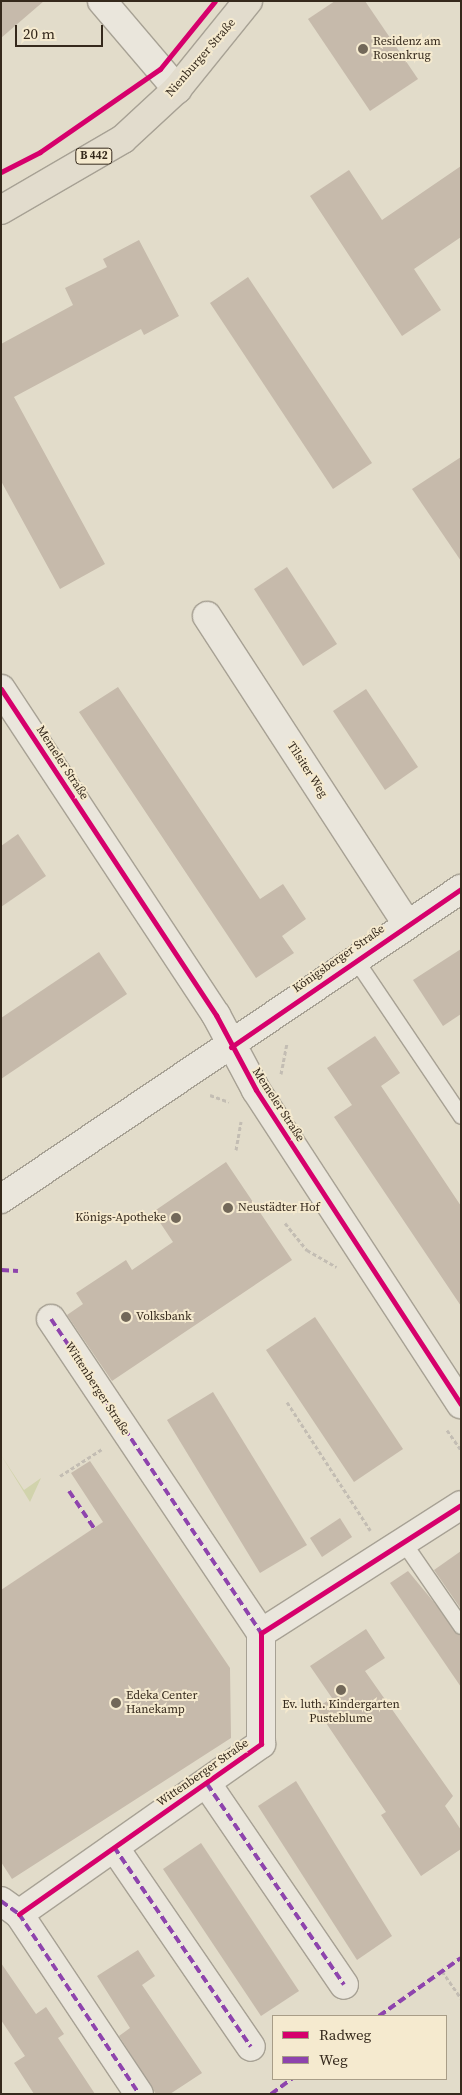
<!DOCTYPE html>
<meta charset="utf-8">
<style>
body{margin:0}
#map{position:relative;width:462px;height:2095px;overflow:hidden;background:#e2dcca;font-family:"Source Serif 4",serif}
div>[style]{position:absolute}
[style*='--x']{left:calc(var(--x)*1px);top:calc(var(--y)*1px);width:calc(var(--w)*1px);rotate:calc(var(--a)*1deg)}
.green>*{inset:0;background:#d1d3ac}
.building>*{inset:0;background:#c6baab}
.path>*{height:3px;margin-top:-1.5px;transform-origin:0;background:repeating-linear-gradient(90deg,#c3bdb3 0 4px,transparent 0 6.5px)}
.roads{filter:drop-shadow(1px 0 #a7a194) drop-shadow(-1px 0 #a7a194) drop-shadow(0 1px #a7a194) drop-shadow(0 -1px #a7a194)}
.service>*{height:15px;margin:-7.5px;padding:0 7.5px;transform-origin:7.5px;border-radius:7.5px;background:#eae6dc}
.minor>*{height:28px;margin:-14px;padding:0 14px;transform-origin:14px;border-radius:14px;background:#eae6dc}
.primary>*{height:28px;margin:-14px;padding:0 14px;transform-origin:14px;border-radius:14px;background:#e2dccd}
.quiet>*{height:4px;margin-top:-2px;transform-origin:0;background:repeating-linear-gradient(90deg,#8e44ad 0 8px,transparent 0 12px)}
.cycleway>*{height:5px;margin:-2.5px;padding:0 2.5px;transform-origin:2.5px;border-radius:2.5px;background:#d6006c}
.dots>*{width:14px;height:14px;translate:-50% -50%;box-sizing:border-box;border:2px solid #f5eacf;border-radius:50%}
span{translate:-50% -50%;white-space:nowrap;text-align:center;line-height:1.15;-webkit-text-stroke:4px #f5eacf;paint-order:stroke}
.shield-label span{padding:1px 4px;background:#f5eacf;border:1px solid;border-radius:4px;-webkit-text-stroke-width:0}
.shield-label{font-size:11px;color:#35291c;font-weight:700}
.poi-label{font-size:12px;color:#35291c}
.left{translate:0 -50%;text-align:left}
.right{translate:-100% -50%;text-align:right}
.street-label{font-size:12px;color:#35291c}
.frame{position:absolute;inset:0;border:2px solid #35291c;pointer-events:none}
.legend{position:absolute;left:272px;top:2015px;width:175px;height:65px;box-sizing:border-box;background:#f5eacf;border:1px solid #a89d87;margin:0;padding:6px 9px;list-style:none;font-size:15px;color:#35291c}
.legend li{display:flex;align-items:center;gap:10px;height:25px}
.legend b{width:25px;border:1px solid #a89d87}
.scale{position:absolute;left:15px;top:25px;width:88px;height:22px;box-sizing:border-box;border:2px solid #35291c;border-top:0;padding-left:6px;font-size:15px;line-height:18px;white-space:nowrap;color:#35291c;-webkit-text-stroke:4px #f5eacf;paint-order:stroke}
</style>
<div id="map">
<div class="green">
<div style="clip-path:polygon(1px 1455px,24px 1490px,41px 1478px,30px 1502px)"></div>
</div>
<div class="building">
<div style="clip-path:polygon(1px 1px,44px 1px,1px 38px)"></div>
<div style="clip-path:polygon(335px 1px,365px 1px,418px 79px,370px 111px,308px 19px)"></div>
<div style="clip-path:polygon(461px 166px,461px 237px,414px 269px,441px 310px,402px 336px,310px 196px,349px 170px,382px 220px)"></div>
<div style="clip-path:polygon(139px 240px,179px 316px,144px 335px,141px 329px,14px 397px,105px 564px,60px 589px,1px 481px,1px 344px,73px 305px,65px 288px,107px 267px,103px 259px)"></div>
<div style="clip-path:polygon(248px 277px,372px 463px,333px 489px,210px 303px)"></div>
<div style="clip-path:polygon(461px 457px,461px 561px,412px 489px)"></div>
<div style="clip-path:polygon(287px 567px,337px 644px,303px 666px,254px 589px)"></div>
<div style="clip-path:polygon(118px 687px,260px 899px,283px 884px,306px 919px,282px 936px,294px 953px,256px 978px,79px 712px)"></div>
<div style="clip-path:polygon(366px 689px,418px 767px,385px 790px,333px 711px)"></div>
<div style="clip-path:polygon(18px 834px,46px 876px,1px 907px,1px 846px)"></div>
<div style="clip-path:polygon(461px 949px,461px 1014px,443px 1026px,413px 980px)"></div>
<div style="clip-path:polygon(99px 952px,127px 994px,1px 1079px,1px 1018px)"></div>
<div style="clip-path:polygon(375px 1036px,400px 1073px,381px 1086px,461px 1206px,461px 1306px,334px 1117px,352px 1105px,327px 1068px)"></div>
<div style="clip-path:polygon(226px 1162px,292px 1260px,112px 1381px,67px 1315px,83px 1304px,76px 1293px,126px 1260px,132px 1270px,173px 1242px,153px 1212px)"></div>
<div style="clip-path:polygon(315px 1317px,403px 1449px,354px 1482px,266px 1350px)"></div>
<div style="clip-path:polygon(213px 1392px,307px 1545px,260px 1573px,167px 1420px)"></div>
<div style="clip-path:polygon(90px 1461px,230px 1668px,231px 1738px,12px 1879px,1px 1862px,1px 1590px,103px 1522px,71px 1473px)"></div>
<div style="clip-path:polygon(340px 1518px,352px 1537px,322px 1557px,310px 1538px)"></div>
<div style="clip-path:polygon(461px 1551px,461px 1609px,434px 1570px)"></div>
<div style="clip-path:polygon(408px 1571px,461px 1635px,461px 1687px,390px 1583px)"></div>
<div style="clip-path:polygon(366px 1629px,385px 1658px,365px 1671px,453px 1796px,445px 1806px,461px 1830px,461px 1849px,421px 1876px,381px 1815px,386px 1812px,316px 1708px,332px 1698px,310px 1666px)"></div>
<div style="clip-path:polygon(296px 1781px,392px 1936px,357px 1960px,258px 1806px)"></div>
<div style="clip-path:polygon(201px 1843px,299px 1991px,261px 2016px,163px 1869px)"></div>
<div style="clip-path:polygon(138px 1950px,155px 1976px,142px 1985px,202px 2073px,170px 2094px,156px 2094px,119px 2036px,130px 2028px,97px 1976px)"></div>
<div style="clip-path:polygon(1px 1963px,36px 2014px,46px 2007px,64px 2034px,58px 2038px,95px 2094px,34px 2094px,14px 2063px,25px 2056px,1px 2020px)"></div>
</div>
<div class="path">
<div style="--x:281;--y:1074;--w:31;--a:-79"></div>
<div style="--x:210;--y:1095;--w:20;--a:20"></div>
<div style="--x:236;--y:1150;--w:29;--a:-80"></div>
<div style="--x:285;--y:1223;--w:35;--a:51"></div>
<div style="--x:307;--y:1250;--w:34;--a:30"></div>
<div style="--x:287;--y:1402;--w:153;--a:57"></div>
<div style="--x:447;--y:1430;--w:24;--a:55"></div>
<div style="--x:60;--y:1476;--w:50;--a:-32.7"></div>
<div style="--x:442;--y:1971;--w:33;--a:55"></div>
</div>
<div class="roads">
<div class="service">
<div style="--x:355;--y:959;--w:189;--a:56"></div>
<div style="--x:403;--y:1542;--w:102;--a:55.4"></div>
</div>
<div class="minor">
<div style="--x:102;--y:1;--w:116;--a:49.6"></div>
<div style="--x:207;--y:616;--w:367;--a:57"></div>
<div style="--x:1;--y:689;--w:391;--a:56.6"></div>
<div style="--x:216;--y:1015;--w:85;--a:61.9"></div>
<div style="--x:256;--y:1090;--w:375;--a:56.9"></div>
<div style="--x:1;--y:1199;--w:555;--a:-33.98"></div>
<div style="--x:51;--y:1319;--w:378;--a:56.2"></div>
<div style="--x:207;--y:1784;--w:243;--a:55.7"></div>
<div style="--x:114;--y:1847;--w:242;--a:55.6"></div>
<div style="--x:1;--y:1901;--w:22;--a:36"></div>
<div style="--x:19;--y:1914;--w:216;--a:56.3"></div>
<div style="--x:19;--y:1914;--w:296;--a:-35.1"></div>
<div style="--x:261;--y:1744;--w:111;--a:-90"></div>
<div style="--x:261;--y:1633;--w:237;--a:-32.6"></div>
</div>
<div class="primary">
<div style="--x:1;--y:210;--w:141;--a:-30.2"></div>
<div style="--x:123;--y:139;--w:74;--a:-42.8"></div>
<div style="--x:177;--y:89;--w:113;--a:-51.1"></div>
</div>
</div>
<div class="quiet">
<div style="--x:1;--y:1270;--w:17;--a:3"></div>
<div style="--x:51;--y:1319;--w:378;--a:56.2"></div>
<div style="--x:69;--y:1491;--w:45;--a:56"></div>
<div style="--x:207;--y:1784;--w:243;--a:55.7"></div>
<div style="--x:114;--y:1847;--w:242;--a:55.6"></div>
<div style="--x:1;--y:1901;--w:22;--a:36"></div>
<div style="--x:19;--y:1914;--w:216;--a:56.3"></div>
<div style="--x:379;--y:2016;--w:100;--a:-35.3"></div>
<div style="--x:271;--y:2094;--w:26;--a:-36"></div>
</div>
<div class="cycleway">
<div style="--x:1;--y:172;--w:44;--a:-27.1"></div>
<div style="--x:40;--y:152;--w:146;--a:-34.7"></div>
<div style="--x:160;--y:69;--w:87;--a:-51"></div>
<div style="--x:1;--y:689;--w:391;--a:56.6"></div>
<div style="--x:216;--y:1015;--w:85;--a:61.9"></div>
<div style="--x:256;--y:1090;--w:375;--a:56.9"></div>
<div style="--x:231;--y:1047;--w:279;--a:-34.5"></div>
<div style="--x:19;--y:1914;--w:296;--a:-35.1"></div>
<div style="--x:261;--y:1744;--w:111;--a:-90"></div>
<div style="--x:261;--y:1633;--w:237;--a:-32.6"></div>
</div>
<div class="dots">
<div style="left:363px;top:49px;background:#726859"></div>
<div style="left:228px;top:1208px;background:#726859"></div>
<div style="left:176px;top:1218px;background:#726859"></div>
<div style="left:126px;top:1317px;background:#726859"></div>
<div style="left:341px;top:1690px;background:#726859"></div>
<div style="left:116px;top:1703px;background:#726859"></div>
</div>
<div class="shield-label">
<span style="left:94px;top:156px">B 442</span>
</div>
<div class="poi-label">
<span class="left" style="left:373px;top:49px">Residenz am<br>Rosenkrug</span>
<span class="left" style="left:238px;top:1208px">Neustädter Hof</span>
<span class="right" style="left:166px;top:1218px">Königs-Apotheke</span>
<span class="left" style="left:136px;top:1317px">Volksbank</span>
<span class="left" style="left:126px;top:1703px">Edeka Center<br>Hanekamp</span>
<span style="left:341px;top:1712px">Ev. luth. Kindergarten<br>Pusteblume</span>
</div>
<div class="street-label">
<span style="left:201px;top:58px;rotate:-49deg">Nienburger Straße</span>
<span style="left:62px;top:763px;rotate:57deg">Memeler Straße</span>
<span style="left:307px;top:770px;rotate:57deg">Tilsiter Weg</span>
<span style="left:339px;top:959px;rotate:-35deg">Königsberger Straße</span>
<span style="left:278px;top:1105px;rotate:57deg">Memeler Straße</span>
<span style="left:97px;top:1389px;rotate:57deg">Wittenberger Straße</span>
<span style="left:203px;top:1773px;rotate:-35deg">Wittenberger Straße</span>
</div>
<div class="frame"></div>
<ul class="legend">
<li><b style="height:6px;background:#d6006c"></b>Radweg</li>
<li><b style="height:6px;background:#8e44ad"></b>Weg</li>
</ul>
<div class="scale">20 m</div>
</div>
